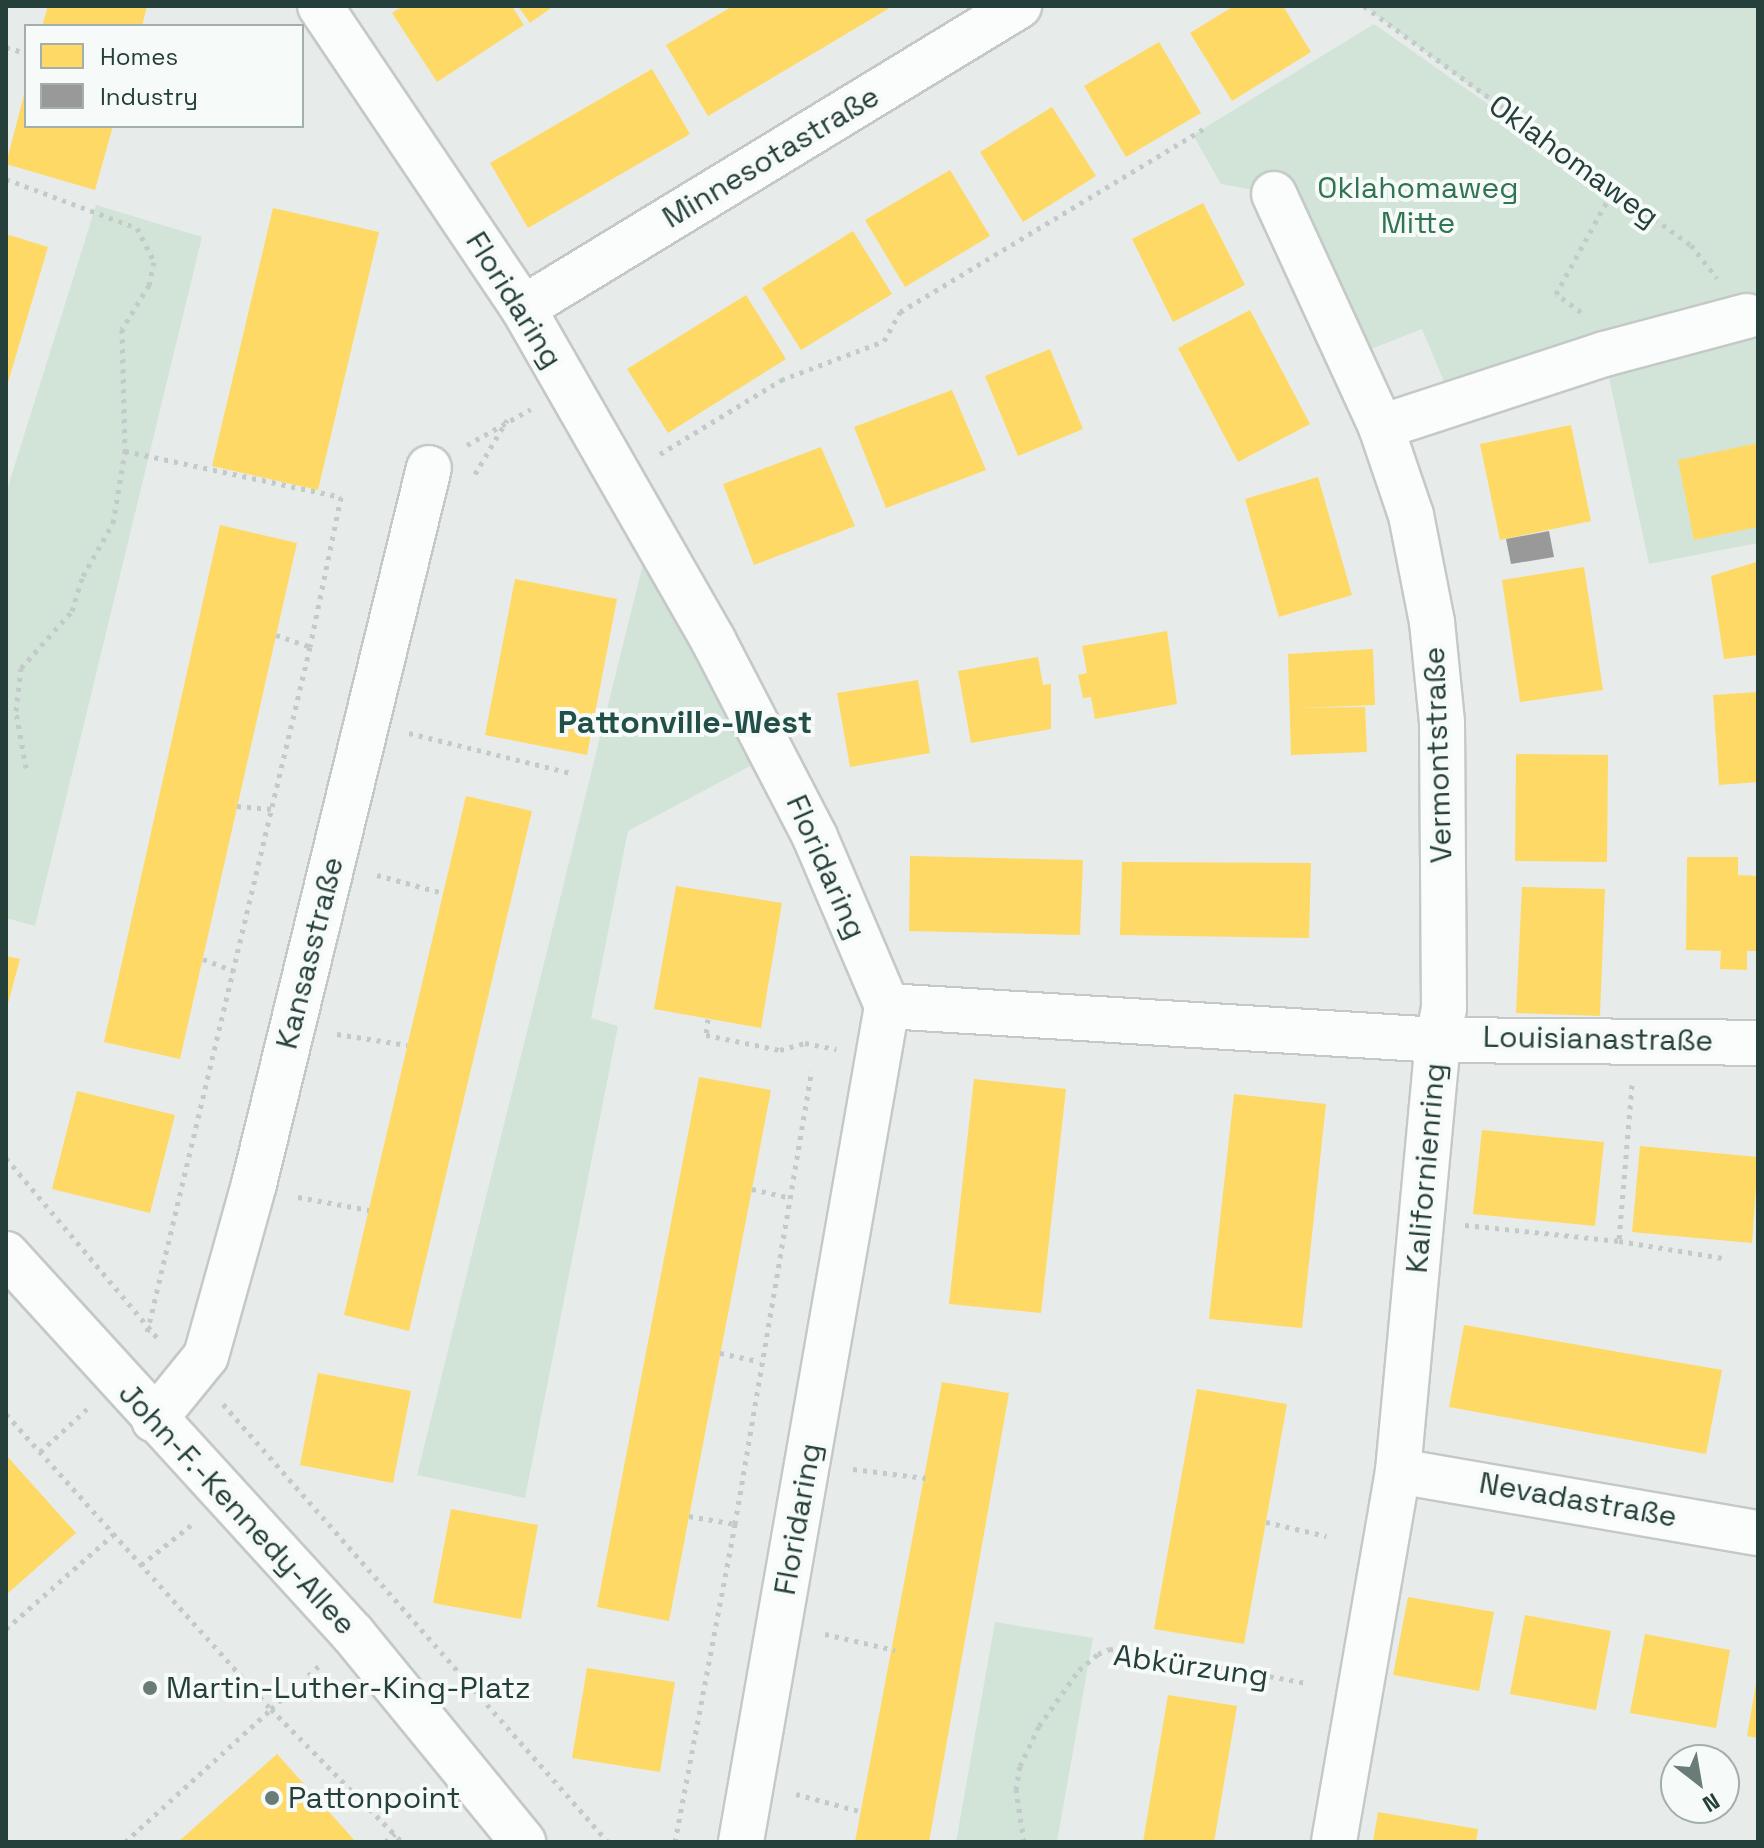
<!DOCTYPE html>
<meta charset="utf-8">
<style>
body{margin:0}
#map{position:relative;width:1764px;height:1848px;overflow:hidden;background:#e7ecea;font-family:"Space Grotesk",sans-serif}
div>[style]{position:absolute}
[style*='--x']{left:calc(var(--x)*1px);top:calc(var(--y)*1px);width:calc(var(--w)*1px);rotate:calc(var(--a)*1deg)}
.green>*{inset:0;background:#d2e4d8}
.homes>*{inset:0;background:#ffd966}
.industry>*{inset:0;background:#999}
.path>*{height:5px;margin-top:-2.5px;transform-origin:0;background:repeating-linear-gradient(90deg,#c2cbc9 0 4px,transparent 0 10px)}
.roads{filter:drop-shadow(2px 0 #c4c9c7) drop-shadow(-2px 0 #c4c9c7) drop-shadow(0 2px #c4c9c7) drop-shadow(0 -2px #c4c9c7)}
.minor>*{height:44px;margin:-22px;padding:0 22px;transform-origin:22px;border-radius:22px;background:#fbfcfc}
.dots>*{width:22px;height:22px;translate:-50% -50%;box-sizing:border-box;border:4px solid #f6faf8;border-radius:50%}
span{translate:-50% -50%;white-space:nowrap;text-align:center;line-height:1.15;-webkit-text-stroke:8px #f6faf8;paint-order:stroke}
.street-label{font-size:30px;color:#253f3a}
.park-label{font-size:30px;color:#317451}
.poi-label{font-size:30px;color:#253f3a}
.left{translate:0 -50%;text-align:left}
.neighbourhood-label{font-size:32px;color:#225049;font-weight:700}
.frame{position:absolute;inset:0;border:8px solid #253f3a;pointer-events:none}
.legend{position:absolute;left:24px;top:24px;width:280px;height:104px;box-sizing:border-box;background:#f6faf8;border:2px solid #a2afac;margin:0;padding:10px 14px;list-style:none;font-size:24px;color:#253f3a}
.legend li{display:flex;align-items:center;gap:16px;height:40px}
.legend b{width:40px;border:2px solid #a2afac}
.north{position:absolute;left:1660px;top:1744px;width:80px;height:80px;box-sizing:border-box;background:#f6faf8;border:2px solid #a2afac;border-radius:50%;rotate:149deg;font-size:22px;font-weight:700;line-height:32px;text-align:center;color:#253f3a}
.north::after{content:'';display:block;margin:auto;width:28px;height:36px;background:#697c78;clip-path:polygon(50% 0,100% 100%,50% 72%,0 100%)}
</style>
<div id="map">
<div class="green">
<div style="clip-path:polygon(1364px 6px,1758px 6px,1758px 543px,1649px 564px,1604px 354px,1452px 401px,1422px 329px,1351px 357px,1274px 194px,1221px 184px,1193px 135px,1374px 24px,1579px 168px)"></div>
<div style="clip-path:polygon(96px 205px,202px 237px,35px 926px,6px 918px,6px 493px)"></div>
<div style="clip-path:polygon(643px 564px,754px 764px,628px 831px,591px 1018px,618px 1026px,525px 1498px,417px 1475px)"></div>
<div style="clip-path:polygon(995px 1622px,1093px 1638px,1057px 1842px,956px 1842px)"></div>
</div>
<div class="homes">
<div style="clip-path:polygon(48px 6px,147px 6px,142px 26px,42px 26px)"></div>
<div style="clip-path:polygon(403px 6px,512px 6px,524px 25px,437px 82px,392px 13px)"></div>
<div style="clip-path:polygon(518px 6px,554px 6px,530px 23px)"></div>
<div style="clip-path:polygon(733px 6px,886px 6px,888px 9px,708px 116px,666px 45px)"></div>
<div style="clip-path:polygon(1234px 6px,1283px 6px,1311px 52px,1232px 101px,1190px 33px)"></div>
<div style="clip-path:polygon(1159px 42px,1201px 113px,1126px 157px,1084px 86px)"></div>
<div style="clip-path:polygon(652px 69px,690px 134px,528px 228px,490px 163px)"></div>
<div style="clip-path:polygon(26px 87px,26px 126px,113px 126px,95px 190px,6px 164px)"></div>
<div style="clip-path:polygon(1052px 107px,1096px 176px,1023px 222px,980px 152px)"></div>
<div style="clip-path:polygon(950px 170px,990px 236px,905px 287px,865px 220px)"></div>
<div style="clip-path:polygon(1203px 203px,1245px 285px,1173px 322px,1132px 239px)"></div>
<div style="clip-path:polygon(273px 208px,379px 232px,318px 490px,212px 466px)"></div>
<div style="clip-path:polygon(853px 231px,892px 294px,801px 350px,762px 288px)"></div>
<div style="clip-path:polygon(6px 234px,48px 247px,7px 386px,6px 385px)"></div>
<div style="clip-path:polygon(746px 295px,786px 359px,668px 433px,627px 369px)"></div>
<div style="clip-path:polygon(1250px 310px,1310px 424px,1238px 462px,1178px 348px)"></div>
<div style="clip-path:polygon(1050px 349px,1083px 429px,1018px 456px,985px 376px)"></div>
<div style="clip-path:polygon(952px 390px,986px 470px,886px 508px,854px 427px)"></div>
<div style="clip-path:polygon(1571px 425px,1591px 521px,1500px 540px,1480px 444px)"></div>
<div style="clip-path:polygon(1758px 443px,1758px 527px,1694px 540px,1678px 460px)"></div>
<div style="clip-path:polygon(821px 447px,855px 526px,754px 565px,723px 484px)"></div>
<div style="clip-path:polygon(1318px 477px,1352px 595px,1279px 617px,1245px 499px)"></div>
<div style="clip-path:polygon(220px 525px,297px 543px,180px 1059px,104px 1042px)"></div>
<div style="clip-path:polygon(1756px 562px,1758px 655px,1724px 659px,1711px 576px)"></div>
<div style="clip-path:polygon(1584px 567px,1603px 690px,1520px 702px,1502px 580px)"></div>
<div style="clip-path:polygon(515px 579px,617px 599px,587px 755px,485px 735px)"></div>
<div style="clip-path:polygon(1167px 631px,1177px 704px,1095px 719px,1091px 697px,1083px 698px,1078px 675px,1087px 673px,1082px 646px)"></div>
<div style="clip-path:polygon(1373px 649px,1375px 705px,1298px 708px,1365px 707px,1367px 752px,1291px 755px,1288px 654px)"></div>
<div style="clip-path:polygon(1038px 657px,1043px 685px,1051px 684px,1051px 729px,971px 743px,958px 671px)"></div>
<div style="clip-path:polygon(918px 680px,930px 753px,850px 767px,837px 693px)"></div>
<div style="clip-path:polygon(1758px 692px,1758px 782px,1719px 785px,1713px 695px)"></div>
<div style="clip-path:polygon(1516px 754px,1608px 755px,1607px 862px,1515px 861px)"></div>
<div style="clip-path:polygon(466px 796px,532px 811px,409px 1331px,344px 1315px)"></div>
<div style="clip-path:polygon(910px 856px,1083px 860px,1080px 935px,909px 931px)"></div>
<div style="clip-path:polygon(1687px 857px,1738px 857px,1738px 875px,1758px 876px,1758px 951px,1747px 951px,1747px 970px,1720px 969px,1721px 951px,1686px 950px)"></div>
<div style="clip-path:polygon(1122px 862px,1311px 863px,1309px 938px,1120px 935px)"></div>
<div style="clip-path:polygon(676px 886px,782px 903px,761px 1028px,654px 1009px)"></div>
<div style="clip-path:polygon(1522px 887px,1605px 889px,1600px 1016px,1516px 1013px)"></div>
<div style="clip-path:polygon(6px 956px,20px 959px,7px 1007px,6px 1007px)"></div>
<div style="clip-path:polygon(699px 1077px,771px 1090px,669px 1621px,597px 1607px)"></div>
<div style="clip-path:polygon(974px 1079px,1066px 1089px,1041px 1313px,949px 1304px)"></div>
<div style="clip-path:polygon(77px 1091px,175px 1115px,150px 1213px,52px 1189px)"></div>
<div style="clip-path:polygon(1234px 1094px,1326px 1104px,1302px 1328px,1209px 1319px)"></div>
<div style="clip-path:polygon(1482px 1130px,1604px 1142px,1595px 1226px,1473px 1214px)"></div>
<div style="clip-path:polygon(1640px 1146px,1758px 1157px,1752px 1243px,1632px 1232px)"></div>
<div style="clip-path:polygon(1464px 1325px,1722px 1370px,1706px 1454px,1449px 1407px)"></div>
<div style="clip-path:polygon(318px 1373px,411px 1391px,393px 1483px,300px 1465px)"></div>
<div style="clip-path:polygon(942px 1382px,1009px 1393px,929px 1842px,855px 1842px)"></div>
<div style="clip-path:polygon(1197px 1389px,1287px 1404px,1244px 1644px,1154px 1629px)"></div>
<div style="clip-path:polygon(6px 1455px,76px 1533px,6px 1595px)"></div>
<div style="clip-path:polygon(451px 1509px,538px 1525px,521px 1619px,433px 1603px)"></div>
<div style="clip-path:polygon(1408px 1597px,1494px 1612px,1479px 1691px,1393px 1675px)"></div>
<div style="clip-path:polygon(1525px 1615px,1611px 1631px,1596px 1710px,1510px 1694px)"></div>
<div style="clip-path:polygon(1645px 1634px,1730px 1650px,1716px 1728px,1630px 1713px)"></div>
<div style="clip-path:polygon(587px 1668px,675px 1682px,660px 1772px,572px 1758px)"></div>
<div style="clip-path:polygon(1756px 1684px,1758px 1684px,1758px 1738px,1747px 1736px)"></div>
<div style="clip-path:polygon(1168px 1695px,1237px 1706px,1214px 1842px,1143px 1842px)"></div>
<div style="clip-path:polygon(277px 1754px,356px 1842px,178px 1842px)"></div>
<div style="clip-path:polygon(1378px 1812px,1478px 1829px,1476px 1842px,1373px 1842px)"></div>
</div>
<div class="industry">
<div style="clip-path:polygon(1549px 531px,1554px 557px,1511px 564px,1506px 539px)"></div>
</div>
<div class="path">
<div style="--x:1364;--y:6;--w:405;--a:36.2"></div>
<div style="--x:1691;--y:245;--w:42;--a:51.8"></div>
<div style="--x:6;--y:47;--w:21;--a:17"></div>
<div style="--x:6;--y:179;--w:140;--a:20.5"></div>
<div style="--x:137;--y:228;--w:38;--a:63"></div>
<div style="--x:154;--y:262;--w:24;--a:102"></div>
<div style="--x:149;--y:285;--w:52;--a:121.5"></div>
<div style="--x:122;--y:329;--w:122;--a:88.6"></div>
<div style="--x:125;--y:451;--w:221;--a:12"></div>
<div style="--x:341;--y:497;--w:153;--a:101.7"></div>
<div style="--x:310;--y:647;--w:709;--a:103.37"></div>
<div style="--x:1581;--y:312;--w:31;--a:-144"></div>
<div style="--x:1556;--y:294;--w:116;--a:-61.2"></div>
<div style="--x:467;--y:445;--w:73;--a:-29.4"></div>
<div style="--x:660;--y:454;--w:142;--a:-31.4"></div>
<div style="--x:781;--y:380;--w:110;--a:-20.7"></div>
<div style="--x:884;--y:341;--w:33;--a:-61"></div>
<div style="--x:900;--y:312;--w:354;--a:-31.1"></div>
<div style="--x:475;--y:474;--w:63;--a:-59.3"></div>
<div style="--x:276;--y:635;--w:36;--a:19"></div>
<div style="--x:409;--y:733;--w:167;--a:13.9"></div>
<div style="--x:26;--y:768;--w:58;--a:-100"></div>
<div style="--x:16;--y:711;--w:43;--a:-83.4"></div>
<div style="--x:21;--y:668;--w:76;--a:-48.2"></div>
<div style="--x:72;--y:611;--w:37;--a:-73"></div>
<div style="--x:83;--y:576;--w:61;--a:-60.5"></div>
<div style="--x:113;--y:523;--w:73;--a:-80.5"></div>
<div style="--x:237;--y:806;--w:34;--a:5"></div>
<div style="--x:377;--y:875;--w:68;--a:15.3"></div>
<div style="--x:203;--y:959;--w:33;--a:21"></div>
<div style="--x:708;--y:1019;--w:16;--a:97"></div>
<div style="--x:706;--y:1035;--w:76;--a:11.5"></div>
<div style="--x:780;--y:1050;--w:26;--a:-16"></div>
<div style="--x:805;--y:1043;--w:32;--a:11"></div>
<div style="--x:337;--y:1034;--w:71;--a:8.9"></div>
<div style="--x:1632;--y:1085;--w:157;--a:94.8"></div>
<div style="--x:1619;--y:1241;--w:105;--a:9.3"></div>
<div style="--x:6;--y:1158;--w:238;--a:49.9"></div>
<div style="--x:752;--y:1189;--w:36;--a:13"></div>
<div style="--x:298;--y:1197;--w:72;--a:10.4"></div>
<div style="--x:1465;--y:1225;--w:155;--a:5.9"></div>
<div style="--x:720;--y:1353;--w:40;--a:12"></div>
<div style="--x:223;--y:1404;--w:583;--a:48.68"></div>
<div style="--x:6;--y:1414;--w:397;--a:48.1"></div>
<div style="--x:271;--y:1709;--w:66;--a:-41.9"></div>
<div style="--x:40;--y:1452;--w:64;--a:-42.5"></div>
<div style="--x:853;--y:1469;--w:73;--a:7.1"></div>
<div style="--x:689;--y:1516;--w:47;--a:9.9"></div>
<div style="--x:1266;--y:1522;--w:62;--a:13.1"></div>
<div style="--x:141;--y:1565;--w:64;--a:-38.7"></div>
<div style="--x:6;--y:1629;--w:145;--a:-41.4"></div>
<div style="--x:825;--y:1634;--w:72;--a:12.9"></div>
<div style="--x:796;--y:1794;--w:65;--a:15.1"></div>
<div style="--x:125;--y:1842;--w:197;--a:-42.3"></div>
<div style="--x:271;--y:1709;--w:187;--a:45.4"></div>
<div style="--x:385;--y:1842;--w:13;--a:-39"></div>
<div style="--x:675;--y:1842;--w:324;--a:-79.3"></div>
<div style="--x:735;--y:1524;--w:460;--a:-80.4"></div>
<div style="--x:1024;--y:1842;--w:53;--a:-98.7"></div>
<div style="--x:1016;--y:1790;--w:24;--a:-81"></div>
<div style="--x:1020;--y:1766;--w:44;--a:-64.6"></div>
<div style="--x:1039;--y:1726;--w:69;--a:-54.5"></div>
<div style="--x:1079;--y:1670;--w:25;--a:-40"></div>
<div style="--x:1098;--y:1654;--w:12;--a:-24"></div>
<div style="--x:1109;--y:1649;--w:23;--a:5"></div>
<div style="--x:1132;--y:1651;--w:178;--a:10.4"></div>
</div>
<div class="roads">
<div class="minor">
<div style="--x:320;--y:6;--w:364;--a:56.1"></div>
<div style="--x:523;--y:308;--w:383;--a:60.2"></div>
<div style="--x:713;--y:640;--w:222;--a:62.6"></div>
<div style="--x:815;--y:837;--w:184;--a:66.9"></div>
<div style="--x:887;--y:1006;--w:849;--a:99.91"></div>
<div style="--x:1274;--y:194;--w:256;--a:65.3"></div>
<div style="--x:1381;--y:427;--w:93;--a:71.2"></div>
<div style="--x:1411;--y:515;--w:109;--a:78.9"></div>
<div style="--x:1432;--y:622;--w:101;--a:84.3"></div>
<div style="--x:1442;--y:723;--w:285;--a:89.6"></div>
<div style="--x:1444;--y:1008;--w:33;--a:101"></div>
<div style="--x:1438;--y:1040;--w:320;--a:0.5"></div>
<div style="--x:523;--y:308;--w:581;--a:-31.34"></div>
<div style="--x:1381;--y:427;--w:235;--a:-18.1"></div>
<div style="--x:1604;--y:354;--w:148;--a:-14.9"></div>
<div style="--x:887;--y:1006;--w:552;--a:3.53"></div>
<div style="--x:1438;--y:1040;--w:433;--a:95.3"></div>
<div style="--x:1398;--y:1471;--w:376;--a:99.8"></div>
<div style="--x:6;--y:1254;--w:515;--a:47.6"></div>
<div style="--x:353;--y:1634;--w:269;--a:50.7"></div>
<div style="--x:154;--y:1420;--w:82;--a:-50.9"></div>
<div style="--x:206;--y:1356;--w:179;--a:-74.4"></div>
<div style="--x:254;--y:1184;--w:737;--a:-76.27"></div>
<div style="--x:1398;--y:1471;--w:365;--a:9.8"></div>
</div>
</div>
<div class="dots">
<div style="left:150px;top:1688px;background:#697c78"></div>
<div style="left:272px;top:1798px;background:#697c78"></div>
</div>
<div class="street-label">
<span style="left:771px;top:157px;rotate:-31deg">Minnesotastraße</span>
<span style="left:1574px;top:161px;rotate:36deg">Oklahomaweg</span>
<span style="left:514px;top:300px;rotate:58deg">Floridaring</span>
<span style="left:1438px;top:755px;rotate:-92deg">Vermontstraße</span>
<span style="left:826px;top:867px;rotate:66deg">Floridaring</span>
<span style="left:310px;top:953px;rotate:-76deg">Kansasstraße</span>
<span style="left:1598px;top:1039px;rotate:1deg">Louisianastraße</span>
<span style="left:1426px;top:1168px;rotate:-85deg">Kalifornienring</span>
<span style="left:1578px;top:1500px;rotate:10deg">Nevadastraße</span>
<span style="left:237px;top:1509px;rotate:47deg">John-F.-Kennedy-Allee</span>
<span style="left:798px;top:1519px;rotate:-80deg">Floridaring</span>
<span style="left:1191px;top:1666px;rotate:8deg">Abkürzung</span>
</div>
<div class="park-label">
<span style="left:1418px;top:205px">Oklahomaweg<br>Mitte</span>
</div>
<div class="poi-label">
<span class="left" style="left:166px;top:1688px">Martin-Luther-King-Platz</span>
<span class="left" style="left:288px;top:1798px">Pattonpoint</span>
</div>
<div class="neighbourhood-label">
<span style="left:685px;top:722px">Pattonville-West</span>
</div>
<div class="frame"></div>
<ul class="legend">
<li><b style="height:22px;background:#ffd966"></b>Homes</li>
<li><b style="height:22px;background:#999"></b>Industry</li>
</ul>
<div class="north">N</div>
</div>
